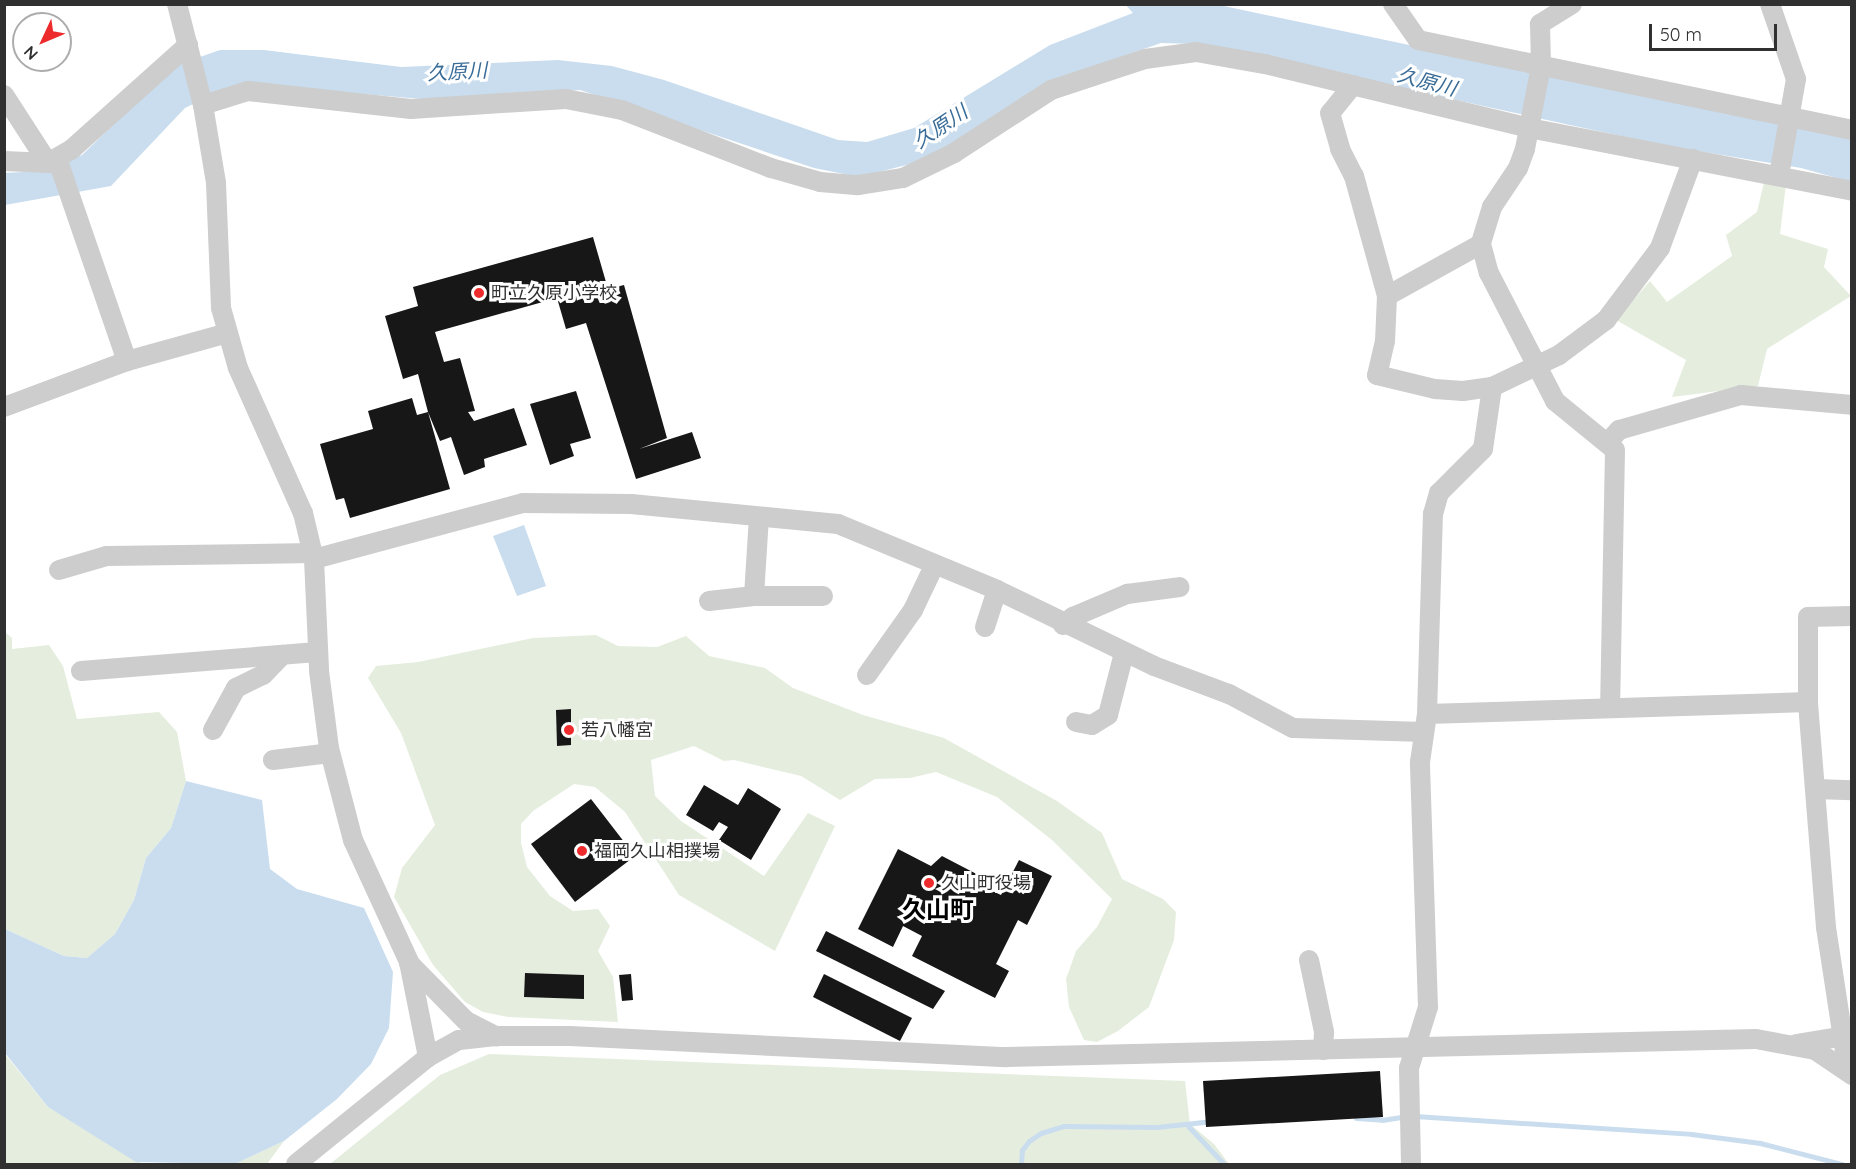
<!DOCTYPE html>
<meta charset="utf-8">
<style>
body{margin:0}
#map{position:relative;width:1856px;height:1169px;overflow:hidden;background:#fff;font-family:Quicksand,"Noto Sans JP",sans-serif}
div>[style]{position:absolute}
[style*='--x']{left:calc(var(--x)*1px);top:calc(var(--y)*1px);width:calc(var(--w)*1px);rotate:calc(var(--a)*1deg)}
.green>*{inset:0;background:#e5eede}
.water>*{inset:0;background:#c9ddee}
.stream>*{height:5px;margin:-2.5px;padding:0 2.5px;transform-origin:2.5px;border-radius:2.5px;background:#c9ddee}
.building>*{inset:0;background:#171717}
.minor>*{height:20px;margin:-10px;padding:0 10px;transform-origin:10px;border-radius:10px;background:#cdcdcd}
.dots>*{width:16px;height:16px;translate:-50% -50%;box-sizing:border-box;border:3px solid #fff;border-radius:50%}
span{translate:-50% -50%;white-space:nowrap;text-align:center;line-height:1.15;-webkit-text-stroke:6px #fff;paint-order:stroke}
.poi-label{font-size:18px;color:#303030}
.left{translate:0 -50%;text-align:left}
.water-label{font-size:20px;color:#396c97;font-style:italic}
.district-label{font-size:24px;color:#000;font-weight:700}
.frame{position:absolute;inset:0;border:6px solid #303030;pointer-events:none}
.north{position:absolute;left:12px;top:12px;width:60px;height:60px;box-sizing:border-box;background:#fff;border:2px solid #acacac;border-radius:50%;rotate:226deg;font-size:16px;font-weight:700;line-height:24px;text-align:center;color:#303030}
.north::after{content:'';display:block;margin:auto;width:21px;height:27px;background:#ee2b2c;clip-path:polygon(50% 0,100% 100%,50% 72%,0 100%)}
.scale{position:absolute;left:1649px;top:24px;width:128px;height:27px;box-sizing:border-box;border:3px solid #303030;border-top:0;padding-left:8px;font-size:18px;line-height:21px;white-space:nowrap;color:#303030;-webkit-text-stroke:4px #fff;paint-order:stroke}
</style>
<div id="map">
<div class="green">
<div style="clip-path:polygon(1765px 178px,1786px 184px,1780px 234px,1828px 249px,1824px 267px,1851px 296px,1767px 349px,1758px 386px,1672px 397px,1686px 360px,1616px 320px,1650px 281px,1667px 302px,1732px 256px,1726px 235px,1757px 212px)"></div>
<div style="clip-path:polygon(5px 632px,12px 638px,12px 649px,49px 645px,63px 666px,77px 719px,159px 712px,177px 732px,186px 781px,171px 828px,146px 858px,134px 900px,115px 934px,87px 958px,64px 956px,5px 929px)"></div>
<div style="clip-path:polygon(596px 635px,618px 646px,657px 647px,686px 636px,709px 656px,765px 668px,793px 688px,863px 715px,944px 738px,1057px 801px,1102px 833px,1122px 879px,1163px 899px,1176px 912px,1174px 940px,1149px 1007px,1118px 1031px,1097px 1042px,1084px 1040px,1069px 1007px,1066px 979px,1076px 951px,1097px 927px,1112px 899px,1052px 840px,997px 797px,936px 772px,910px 778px,875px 779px,840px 800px,801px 776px,734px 760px,724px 761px,694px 746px,651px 760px,655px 796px,681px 821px,764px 876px,808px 813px,835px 826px,775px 951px,679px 895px,625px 812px,595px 787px,574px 784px,533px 811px,521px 824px,521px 843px,527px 867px,550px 896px,573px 911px,598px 909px,610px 926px,598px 951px,613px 977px,618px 1022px,508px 1017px,483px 1012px,465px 1002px,433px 965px,394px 897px,402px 868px,435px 825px,401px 733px,368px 678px,376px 666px,418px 662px,533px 638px)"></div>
<div style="clip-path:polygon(4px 1053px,48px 1107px,143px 1164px,5px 1164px)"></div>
<div style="clip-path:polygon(489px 1054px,1185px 1081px,1190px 1124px,1214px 1144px,1229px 1164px,330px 1164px,440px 1075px)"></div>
<div style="clip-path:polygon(284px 1141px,267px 1164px,235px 1164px)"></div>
</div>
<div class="water">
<div style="clip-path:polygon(1125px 4px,1219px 5px,1852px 138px,1851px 182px,1801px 168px,1667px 146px,1198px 44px,1161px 43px,1049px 82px,926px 160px,859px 177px,814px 168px,580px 90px,422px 99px,246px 84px,226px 88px,185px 108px,111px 186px,5px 205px,4px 173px,42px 171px,82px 155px,174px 66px,220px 50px,264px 50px,401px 67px,558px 60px,612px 66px,664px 80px,838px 140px,867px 142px,914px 128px,1050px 45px,1133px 13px)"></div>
<div style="clip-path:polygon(524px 525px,546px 586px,517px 596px,493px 536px)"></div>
<div style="clip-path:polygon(186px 781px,262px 800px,270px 869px,297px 889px,364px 908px,393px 972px,389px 1028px,371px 1064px,337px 1099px,284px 1141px,235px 1164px,136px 1162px,48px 1107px,5px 1053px,5px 929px,64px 956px,87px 958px,115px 934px,134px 900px,146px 858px,171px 828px)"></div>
</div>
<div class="stream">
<div style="--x:1415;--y:1116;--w:277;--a:3.7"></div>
<div style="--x:1691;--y:1134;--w:70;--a:7.4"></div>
<div style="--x:1760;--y:1143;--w:85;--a:14.4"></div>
<div style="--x:1356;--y:1118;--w:26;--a:4"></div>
<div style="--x:1382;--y:1120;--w:24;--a:-9"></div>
<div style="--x:1188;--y:1126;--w:52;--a:46.5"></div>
<div style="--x:1021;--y:1164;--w:14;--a:-86"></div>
<div style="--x:1022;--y:1150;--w:11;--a:-52"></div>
<div style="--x:1029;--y:1141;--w:14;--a:-34"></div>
<div style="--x:1041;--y:1133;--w:24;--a:-17"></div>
<div style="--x:1064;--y:1126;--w:93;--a:0.6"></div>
<div style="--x:1157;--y:1127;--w:56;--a:-6.1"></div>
</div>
<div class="building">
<div style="clip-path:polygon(593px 237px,608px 289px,624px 285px,667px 438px,639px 449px,692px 432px,701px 458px,636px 479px,586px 323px,566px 329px,557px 298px,435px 332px,444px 362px,460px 358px,475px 411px,468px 412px,474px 421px,514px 408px,527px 445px,484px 459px,485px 467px,464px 475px,451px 437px,440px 441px,428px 412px,450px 489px,350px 518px,344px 498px,336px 500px,320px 444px,373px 429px,368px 411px,412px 398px,417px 415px,428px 412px,418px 374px,403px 379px,385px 316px,418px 306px,413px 287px)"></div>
<div style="clip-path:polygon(576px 391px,591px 438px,570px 444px,574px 456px,550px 465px,530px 404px)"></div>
<div style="clip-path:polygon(571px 709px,571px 745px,557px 746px,556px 710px)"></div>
<div style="clip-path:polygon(704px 785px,738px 805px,748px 788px,781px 809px,751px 860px,719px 840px,728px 827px,719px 822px,713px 831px,686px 815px)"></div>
<div style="clip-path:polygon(591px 799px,635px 856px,575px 902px,531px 844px)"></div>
<div style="clip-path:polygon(898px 849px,931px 866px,942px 856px,990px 881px,986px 888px,1001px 895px,1019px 860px,1052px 876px,1027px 925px,1018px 920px,996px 964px,1009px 971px,995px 998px,912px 956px,922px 936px,903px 926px,893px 947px,858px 929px)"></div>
<div style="clip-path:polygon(826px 931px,945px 991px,933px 1009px,816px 951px)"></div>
<div style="clip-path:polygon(525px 973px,584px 975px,584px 999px,524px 997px)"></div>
<div style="clip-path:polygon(631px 974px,633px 1000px,622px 1001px,619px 975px)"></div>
<div style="clip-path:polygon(824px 974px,912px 1018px,900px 1041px,813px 997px)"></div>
<div style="clip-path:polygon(1380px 1071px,1383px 1117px,1206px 1127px,1203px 1081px)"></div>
</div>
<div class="minor">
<div style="--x:177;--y:4;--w:104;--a:75.6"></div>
<div style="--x:203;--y:105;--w:79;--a:80.5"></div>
<div style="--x:216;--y:183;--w:125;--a:87.7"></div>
<div style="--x:221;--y:308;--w:62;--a:74.2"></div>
<div style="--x:238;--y:368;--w:159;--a:65.9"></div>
<div style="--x:303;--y:513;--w:47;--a:76.6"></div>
<div style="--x:314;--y:559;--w:112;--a:87.4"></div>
<div style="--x:319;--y:671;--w:78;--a:82.6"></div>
<div style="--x:329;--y:748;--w:95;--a:75.4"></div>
<div style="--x:353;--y:840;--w:134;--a:65.3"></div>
<div style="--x:409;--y:962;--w:97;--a:78.7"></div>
<div style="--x:1393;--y:4;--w:44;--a:55.2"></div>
<div style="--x:1418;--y:40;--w:443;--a:11.7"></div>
<div style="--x:1572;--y:4;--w:38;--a:148"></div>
<div style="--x:1540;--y:24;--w:42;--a:88.6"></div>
<div style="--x:1541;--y:66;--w:85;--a:100.9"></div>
<div style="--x:1525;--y:149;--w:20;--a:110"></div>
<div style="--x:1518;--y:168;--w:47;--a:123.7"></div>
<div style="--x:1492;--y:207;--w:39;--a:107"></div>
<div style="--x:1481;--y:244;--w:30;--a:75"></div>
<div style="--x:1489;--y:273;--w:144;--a:62.7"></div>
<div style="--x:1555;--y:401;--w:77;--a:39.2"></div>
<div style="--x:1615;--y:450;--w:256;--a:91.1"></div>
<div style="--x:1770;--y:4;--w:79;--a:70.9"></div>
<div style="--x:1796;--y:79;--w:97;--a:100"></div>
<div style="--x:1353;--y:85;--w:36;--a:129"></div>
<div style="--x:1330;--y:113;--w:37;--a:74"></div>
<div style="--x:1340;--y:149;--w:30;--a:63"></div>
<div style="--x:1354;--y:176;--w:124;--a:74.6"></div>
<div style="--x:1387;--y:296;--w:45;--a:92.5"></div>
<div style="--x:1385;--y:341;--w:35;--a:103"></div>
<div style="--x:1377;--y:375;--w:60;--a:13.6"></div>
<div style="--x:1435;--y:389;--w:28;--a:4"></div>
<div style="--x:1463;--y:391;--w:29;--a:-8"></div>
<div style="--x:1492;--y:387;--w:74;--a:-25.5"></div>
<div style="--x:1559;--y:355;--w:59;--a:-36.7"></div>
<div style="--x:1606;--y:320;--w:90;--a:-53.1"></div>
<div style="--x:1660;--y:248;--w:95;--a:-69.7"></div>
<div style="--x:4;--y:95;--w:81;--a:57.1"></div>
<div style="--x:203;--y:105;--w:47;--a:-17.3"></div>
<div style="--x:248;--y:91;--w:164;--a:6.3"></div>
<div style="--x:411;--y:109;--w:155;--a:-3.7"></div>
<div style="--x:566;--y:99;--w:57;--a:11.1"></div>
<div style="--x:622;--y:110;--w:160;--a:21.3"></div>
<div style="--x:771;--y:168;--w:51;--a:15.9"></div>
<div style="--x:820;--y:182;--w:38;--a:5"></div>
<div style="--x:858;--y:185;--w:46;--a:-8.8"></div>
<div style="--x:903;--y:178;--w:57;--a:-26.1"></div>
<div style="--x:954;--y:153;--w:116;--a:-33"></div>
<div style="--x:1051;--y:90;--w:99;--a:-18.3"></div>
<div style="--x:1145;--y:59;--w:51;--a:-7.8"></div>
<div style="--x:1196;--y:52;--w:70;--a:9.9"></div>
<div style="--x:1265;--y:64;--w:272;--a:13.6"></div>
<div style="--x:1529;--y:128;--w:329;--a:11"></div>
<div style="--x:57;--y:158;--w:215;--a:71"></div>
<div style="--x:4;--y:161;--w:44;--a:2.6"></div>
<div style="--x:48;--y:163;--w:28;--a:-30"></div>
<div style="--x:72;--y:149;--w:156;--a:-41.9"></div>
<div style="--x:1387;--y:296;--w:107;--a:-29"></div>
<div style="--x:4;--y:407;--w:131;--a:-20.5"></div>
<div style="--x:127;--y:361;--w:104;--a:-15.6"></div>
<div style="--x:1609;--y:441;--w:15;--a:-48"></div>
<div style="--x:1619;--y:430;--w:127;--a:-16"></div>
<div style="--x:1741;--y:395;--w:111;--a:5.1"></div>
<div style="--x:314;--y:559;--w:216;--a:-15"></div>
<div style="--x:523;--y:503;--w:108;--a:0.5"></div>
<div style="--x:631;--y:504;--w:208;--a:5.5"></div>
<div style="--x:838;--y:524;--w:172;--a:22.5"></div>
<div style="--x:997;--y:590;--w:174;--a:25.8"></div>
<div style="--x:1154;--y:666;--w:80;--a:20.5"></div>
<div style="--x:1229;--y:694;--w:72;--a:28"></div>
<div style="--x:1293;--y:728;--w:131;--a:1.7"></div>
<div style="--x:59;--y:570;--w:50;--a:-16.3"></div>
<div style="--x:107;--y:556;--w:206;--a:-0.8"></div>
<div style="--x:754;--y:596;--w:79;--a:-86.4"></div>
<div style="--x:709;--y:601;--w:45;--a:-6.3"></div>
<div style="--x:754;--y:596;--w:69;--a:0"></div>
<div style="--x:1063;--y:625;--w:13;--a:-39"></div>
<div style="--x:1073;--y:617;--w:59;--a:-23.1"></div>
<div style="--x:1127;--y:594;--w:53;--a:-7.5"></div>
<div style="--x:985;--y:627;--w:39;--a:-72"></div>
<div style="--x:81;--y:671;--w:237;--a:-4.6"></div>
<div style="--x:867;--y:675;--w:80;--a:-54.7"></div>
<div style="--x:913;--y:610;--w:49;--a:-64.5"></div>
<div style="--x:1427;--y:714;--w:381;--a:-1.8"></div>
<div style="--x:1076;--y:722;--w:16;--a:11"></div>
<div style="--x:1092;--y:725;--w:19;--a:-32"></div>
<div style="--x:1108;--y:715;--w:64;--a:-75.5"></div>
<div style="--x:213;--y:730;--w:48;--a:-61.3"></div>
<div style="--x:236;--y:688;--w:30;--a:-26"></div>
<div style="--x:263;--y:675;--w:28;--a:-46"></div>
<div style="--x:273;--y:760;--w:57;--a:-7"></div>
<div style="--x:1815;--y:789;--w:37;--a:2"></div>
<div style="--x:1309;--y:960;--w:74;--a:78.2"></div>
<div style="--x:1324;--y:1032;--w:18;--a:93"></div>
<div style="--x:409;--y:963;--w:81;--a:45.5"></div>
<div style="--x:466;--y:1021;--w:34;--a:27"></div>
<div style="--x:1796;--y:1044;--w:57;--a:-9.1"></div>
<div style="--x:1848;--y:1071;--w:146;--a:-98.7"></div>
<div style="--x:1826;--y:927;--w:226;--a:-94.6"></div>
<div style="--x:1808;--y:702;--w:85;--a:-90"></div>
<div style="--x:1808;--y:617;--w:44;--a:-1.3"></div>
<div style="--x:296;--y:1164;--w:170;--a:-39"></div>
<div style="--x:428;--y:1057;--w:35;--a:-29"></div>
<div style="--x:459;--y:1040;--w:37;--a:-6"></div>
<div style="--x:496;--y:1036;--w:74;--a:0"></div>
<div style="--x:570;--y:1036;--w:437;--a:2.8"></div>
<div style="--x:1006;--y:1057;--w:750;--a:-1.37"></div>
<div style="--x:1756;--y:1039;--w:60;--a:10.6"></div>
<div style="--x:1815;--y:1050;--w:45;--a:34"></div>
<div style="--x:1411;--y:1164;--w:96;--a:-91.2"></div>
<div style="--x:1409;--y:1068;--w:64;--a:-72.7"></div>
<div style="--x:1428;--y:1007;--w:245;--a:-91.9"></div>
<div style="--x:1420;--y:762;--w:49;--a:-81.7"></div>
<div style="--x:1427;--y:714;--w:200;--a:-88.3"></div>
<div style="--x:1433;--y:514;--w:22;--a:-74"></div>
<div style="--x:1439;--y:493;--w:62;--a:-45"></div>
<div style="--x:1483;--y:449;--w:63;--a:-81.7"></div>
</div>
<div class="dots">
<div style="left:479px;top:293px;background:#ee2b2c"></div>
<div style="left:569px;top:730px;background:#ee2b2c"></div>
<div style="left:582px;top:851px;background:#ee2b2c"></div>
<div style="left:929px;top:883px;background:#ee2b2c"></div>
</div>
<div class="poi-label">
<span class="left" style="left:491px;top:293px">町立久原小学校</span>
<span class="left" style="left:581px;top:730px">若八幡宮</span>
<span class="left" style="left:594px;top:851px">福岡久山相撲場</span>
<span class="left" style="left:941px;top:883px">久山町役場</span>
</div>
<div class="water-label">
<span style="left:457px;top:71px;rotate:-3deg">久原川</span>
<span style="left:1427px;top:81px;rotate:15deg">久原川</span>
<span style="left:940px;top:126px;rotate:-34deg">久原川</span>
</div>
<div class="district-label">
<span style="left:938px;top:910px">久山町</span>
</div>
<div class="frame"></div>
<div class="north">N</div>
<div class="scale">50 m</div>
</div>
